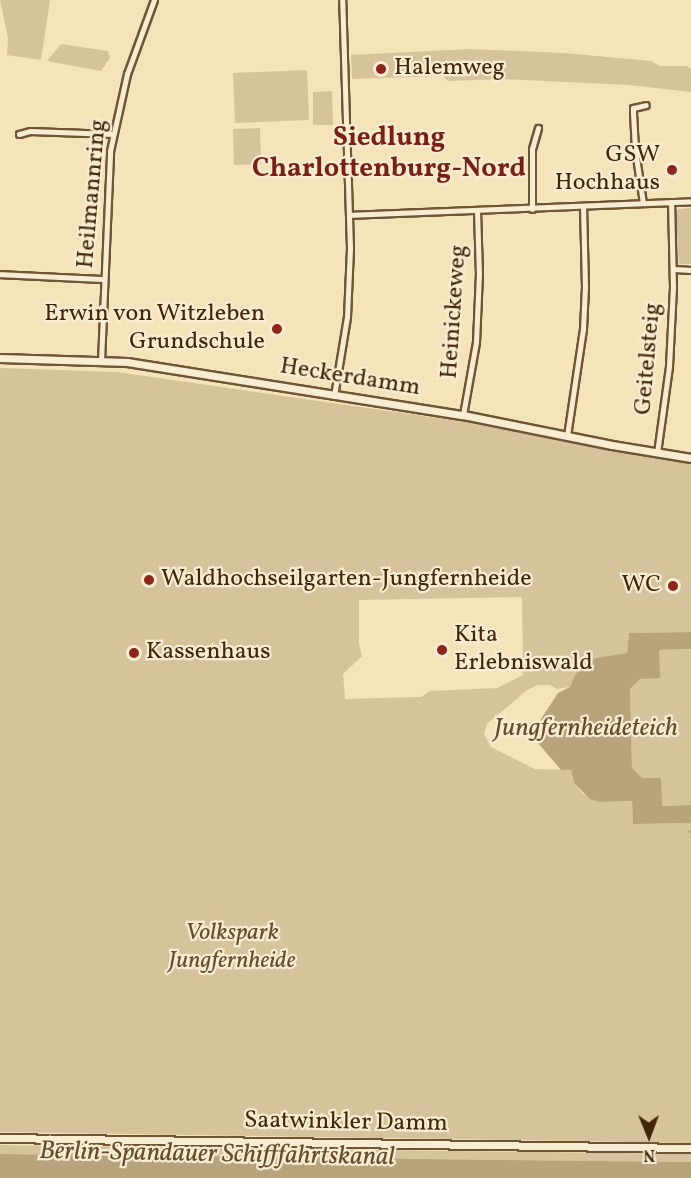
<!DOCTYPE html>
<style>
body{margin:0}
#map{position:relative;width:691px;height:1178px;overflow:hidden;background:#f5e3b9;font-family:Vollkorn,serif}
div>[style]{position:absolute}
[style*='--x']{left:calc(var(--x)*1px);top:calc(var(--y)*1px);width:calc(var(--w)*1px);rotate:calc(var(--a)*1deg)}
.green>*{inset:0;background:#d7c39b}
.water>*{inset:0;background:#b8a37d}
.stream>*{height:1.5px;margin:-0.75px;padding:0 0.75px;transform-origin:0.75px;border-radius:0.75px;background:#b8a37d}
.roads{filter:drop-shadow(2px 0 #6f5534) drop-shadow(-2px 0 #6f5534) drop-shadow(0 2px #6f5534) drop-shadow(0 -2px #6f5534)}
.street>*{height:5px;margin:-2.5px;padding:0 2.5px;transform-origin:2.5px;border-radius:2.5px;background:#f8edd2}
.secondary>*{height:7px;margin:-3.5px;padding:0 3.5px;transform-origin:3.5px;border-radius:3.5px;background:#f8edd2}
.dots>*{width:16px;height:16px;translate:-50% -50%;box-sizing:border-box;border:3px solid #f8edd2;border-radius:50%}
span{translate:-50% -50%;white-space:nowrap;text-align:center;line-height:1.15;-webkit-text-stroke:4.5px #f8edd2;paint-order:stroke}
.poi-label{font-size:24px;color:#422608}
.left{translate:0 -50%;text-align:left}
.right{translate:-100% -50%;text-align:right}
.street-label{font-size:24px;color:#422608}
.park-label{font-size:24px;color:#674d2d;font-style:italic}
.water-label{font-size:26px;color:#654c2b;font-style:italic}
.quarter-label{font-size:27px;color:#7a1f14;font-weight:700}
.north{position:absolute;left:619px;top:1106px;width:60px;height:60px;-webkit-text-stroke:4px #f8edd2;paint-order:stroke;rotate:179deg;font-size:16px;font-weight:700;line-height:24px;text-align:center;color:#422608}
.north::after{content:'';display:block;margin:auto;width:21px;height:27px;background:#422608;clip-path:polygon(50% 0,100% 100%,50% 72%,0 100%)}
</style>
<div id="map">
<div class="green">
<div style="clip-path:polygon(0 0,50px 0,41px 60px,7px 55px,8px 38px)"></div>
<div style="clip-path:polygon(61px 44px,108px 51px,110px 58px,101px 71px,47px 61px)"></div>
<div style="clip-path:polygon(470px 49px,564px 53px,651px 61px,660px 66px,687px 66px,691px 68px,691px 92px,629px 85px,502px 79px,448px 81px,443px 76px,352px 79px,351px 55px)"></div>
<div style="clip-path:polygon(307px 70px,309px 120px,235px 123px,233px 73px)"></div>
<div style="clip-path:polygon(332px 91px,333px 125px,313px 125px,313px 92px)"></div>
<div style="clip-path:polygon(260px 128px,261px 164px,234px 165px,233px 129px)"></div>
<div style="clip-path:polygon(691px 208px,691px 264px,679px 264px,675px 212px,679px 209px)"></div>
<div style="clip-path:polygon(evenodd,0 368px,117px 372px,465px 422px,623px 453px,691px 464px,691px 632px,629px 633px,627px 654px,597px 658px,584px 665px,575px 675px,570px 687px,557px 689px,550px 685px,538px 685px,527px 690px,487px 724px,484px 734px,491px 747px,535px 769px,571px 770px,574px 783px,582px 793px,599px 802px,632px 801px,633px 824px,691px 823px,691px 1143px,0 1132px,0 368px,522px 597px,523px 675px,497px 688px,430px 691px,421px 697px,345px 699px,343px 674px,362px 656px,359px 644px,359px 600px,522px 597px)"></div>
<div style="clip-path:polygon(691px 649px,691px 805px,661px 806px,632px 768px,630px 689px,659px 650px)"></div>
<div style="clip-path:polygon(0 1145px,691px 1154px,691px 1162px,0 1154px)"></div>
</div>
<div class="water">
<div style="clip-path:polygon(691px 632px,691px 649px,659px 650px,660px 678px,640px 679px,630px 689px,632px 768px,642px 778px,661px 778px,662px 806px,691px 805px,691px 823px,633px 824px,632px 801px,599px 802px,590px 799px,574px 783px,571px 770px,561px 770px,538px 743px,541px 719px,558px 693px,570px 687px,575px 675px,584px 665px,596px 658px,627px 653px,629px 633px)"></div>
<div style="clip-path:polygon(0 1154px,691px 1162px,691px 1178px,0 1178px)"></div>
</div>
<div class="stream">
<div style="--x:690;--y:831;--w:2;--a:63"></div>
</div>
<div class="roads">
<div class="street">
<div style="--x:19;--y:134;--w:11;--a:-15"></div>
<div style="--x:30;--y:131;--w:83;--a:2.1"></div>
<div style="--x:643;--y:203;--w:54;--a:-98.6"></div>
<div style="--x:635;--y:150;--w:36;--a:-93"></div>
<div style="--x:633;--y:114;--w:6;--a:-90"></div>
<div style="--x:633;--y:108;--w:13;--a:-13"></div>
<div style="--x:532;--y:209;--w:60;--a:-90"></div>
<div style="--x:532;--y:149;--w:22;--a:-74"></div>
<div style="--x:349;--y:215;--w:342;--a:-2.3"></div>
<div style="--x:674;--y:269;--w:17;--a:3"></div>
<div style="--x:0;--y:274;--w:104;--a:2.8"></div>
<div style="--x:101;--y:361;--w:210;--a:-87.5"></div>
<div style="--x:110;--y:151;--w:79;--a:-77.6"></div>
<div style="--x:127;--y:74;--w:79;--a:-70"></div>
<div style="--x:334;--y:396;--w:80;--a:-80.7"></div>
<div style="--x:347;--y:317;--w:69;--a:-87.5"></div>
<div style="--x:350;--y:248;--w:248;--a:-91.8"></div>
<div style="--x:463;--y:415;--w:74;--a:-79.9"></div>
<div style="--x:476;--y:342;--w:68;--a:-87.5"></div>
<div style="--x:479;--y:274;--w:63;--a:-91.8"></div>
<div style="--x:567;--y:436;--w:108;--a:-81.5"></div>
<div style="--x:583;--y:329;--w:42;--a:-87.3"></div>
<div style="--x:585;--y:287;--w:80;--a:-91.4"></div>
<div style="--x:657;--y:453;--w:88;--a:-82.1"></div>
<div style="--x:669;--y:366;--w:79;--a:-87.1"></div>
<div style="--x:673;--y:287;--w:85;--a:-91.3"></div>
</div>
<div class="secondary">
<div style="--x:0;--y:358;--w:127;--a:1.8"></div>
<div style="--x:127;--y:362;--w:340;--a:9"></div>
<div style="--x:463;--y:415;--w:152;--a:11.4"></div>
<div style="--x:612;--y:445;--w:80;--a:9.3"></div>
<div style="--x:0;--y:1138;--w:691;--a:0.83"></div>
</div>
</div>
<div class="dots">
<div style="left:381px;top:69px;background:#8f2418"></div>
<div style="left:672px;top:170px;background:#8f2418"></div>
<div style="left:277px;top:329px;background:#8f2418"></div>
<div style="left:149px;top:580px;background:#8f2418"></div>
<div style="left:673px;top:586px;background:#8f2418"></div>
<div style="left:442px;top:650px;background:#8f2418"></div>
<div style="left:134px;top:653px;background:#8f2418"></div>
</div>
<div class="poi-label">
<span class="left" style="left:394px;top:69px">Halemweg</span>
<span class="right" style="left:660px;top:170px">GSW<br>Hochhaus</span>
<span class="right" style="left:265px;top:329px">Erwin von Witzleben<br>Grundschule</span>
<span class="left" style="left:161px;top:580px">Waldhochseilgarten-Jungfernheide</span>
<span class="right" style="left:661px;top:586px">WC</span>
<span class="left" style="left:454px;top:650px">Kita<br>Erlebniswald</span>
<span class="left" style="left:146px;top:653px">Kassenhaus</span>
</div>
<div class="street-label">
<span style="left:93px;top:194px;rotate:-85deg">Heilmannring</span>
<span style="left:455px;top:312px;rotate:-86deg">Heinickeweg</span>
<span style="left:649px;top:359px;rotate:-85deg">Geitelsteig</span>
<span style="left:350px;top:378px;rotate:9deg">Heckerdamm</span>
<span style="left:346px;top:1123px;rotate:1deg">Saatwinkler Damm</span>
</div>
<div class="park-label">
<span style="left:232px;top:948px">Volkspark<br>Jungfernheide</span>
</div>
<div class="water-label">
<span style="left:586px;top:729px">Jungfernheideteich</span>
<span style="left:217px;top:1155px;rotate:1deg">Berlin-Spandauer Schifffahrtskanal</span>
</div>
<div class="quarter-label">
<span style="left:389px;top:154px">Siedlung<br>Charlottenburg-Nord</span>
</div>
<div class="north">N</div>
</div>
